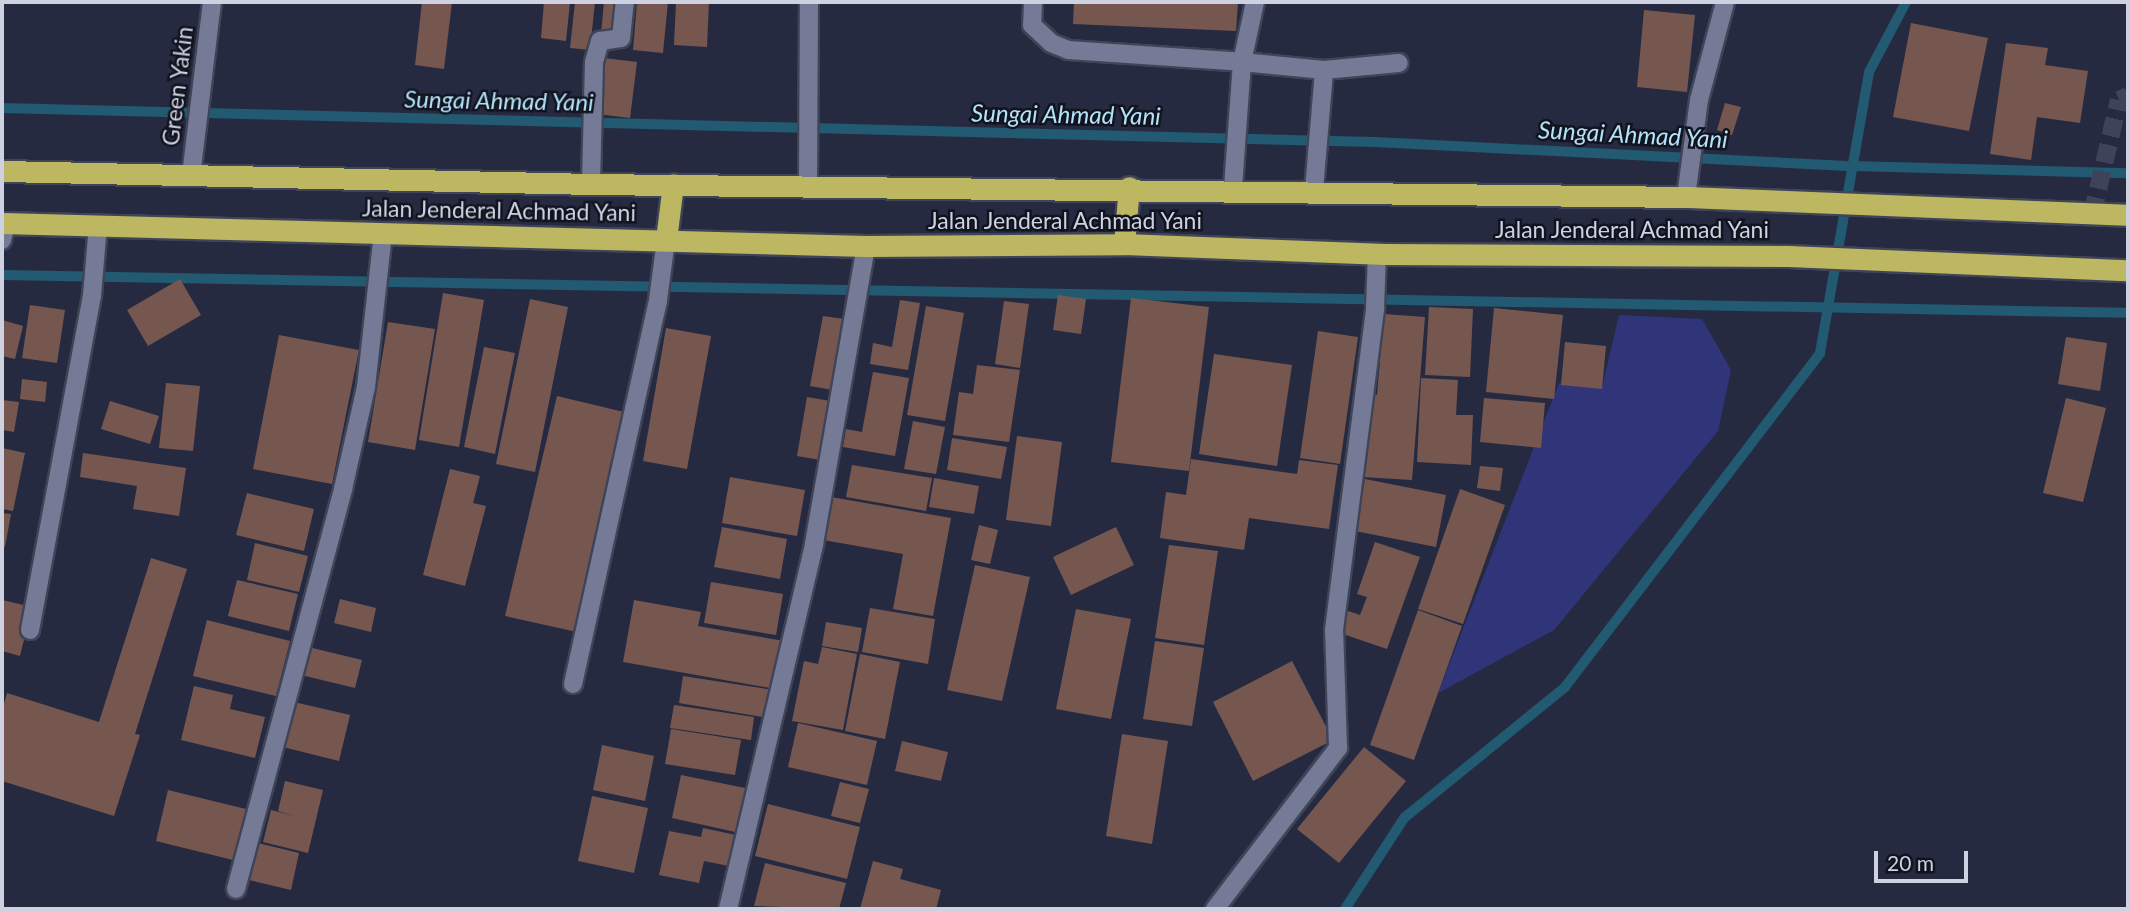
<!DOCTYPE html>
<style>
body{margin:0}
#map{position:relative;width:2130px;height:911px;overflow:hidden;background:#262a41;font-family:Lato,sans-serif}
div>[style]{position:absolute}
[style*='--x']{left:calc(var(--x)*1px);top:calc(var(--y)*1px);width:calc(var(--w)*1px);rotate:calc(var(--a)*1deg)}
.green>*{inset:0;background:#303479}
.stream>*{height:10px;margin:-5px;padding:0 5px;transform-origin:5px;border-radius:5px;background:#215a71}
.building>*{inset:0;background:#765750}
.minor-tunnel>*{height:18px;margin-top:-9px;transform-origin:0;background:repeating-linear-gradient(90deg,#3f4359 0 18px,transparent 0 27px)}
.roads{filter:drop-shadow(2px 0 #404457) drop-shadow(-2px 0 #404457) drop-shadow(0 2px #404457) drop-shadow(0 -2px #404457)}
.minor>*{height:18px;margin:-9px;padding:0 9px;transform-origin:9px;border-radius:9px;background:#757b96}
.highway>*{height:21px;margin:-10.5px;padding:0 10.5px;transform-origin:10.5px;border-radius:10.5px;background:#beb762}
span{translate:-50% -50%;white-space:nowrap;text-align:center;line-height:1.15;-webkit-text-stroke:5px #11131e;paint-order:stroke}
.street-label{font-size:23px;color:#cdd1e0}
.water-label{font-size:24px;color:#b3e3f9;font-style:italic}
.frame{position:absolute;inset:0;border:4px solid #cdd1e0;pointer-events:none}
.scale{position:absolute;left:1874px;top:851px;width:94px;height:32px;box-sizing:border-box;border:4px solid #cdd1e0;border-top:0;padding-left:9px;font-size:21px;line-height:24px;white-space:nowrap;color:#cdd1e0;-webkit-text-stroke:5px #11131e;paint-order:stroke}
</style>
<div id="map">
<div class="green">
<div style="clip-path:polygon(1619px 315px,1702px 319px,1731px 370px,1718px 431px,1554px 630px,1438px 693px,1559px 383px,1603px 383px)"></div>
</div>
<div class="stream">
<div style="--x:2;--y:108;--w:1373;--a:1.42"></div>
<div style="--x:1375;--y:142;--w:478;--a:2.9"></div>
<div style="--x:1852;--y:166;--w:276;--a:1.5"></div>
<div style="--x:2;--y:275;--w:2126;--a:1.02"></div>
<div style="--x:1345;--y:909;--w:108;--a:-57"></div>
<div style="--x:1404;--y:818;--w:208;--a:-39.1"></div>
<div style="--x:1565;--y:687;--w:420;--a:-52.6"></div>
<div style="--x:1820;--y:353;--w:285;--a:-80.1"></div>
<div style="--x:1869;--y:72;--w:79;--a:-62.1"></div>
</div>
<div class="building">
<div style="clip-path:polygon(452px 2px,444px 69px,415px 65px,422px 2px)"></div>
<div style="clip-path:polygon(544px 2px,570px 2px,566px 41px,541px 38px)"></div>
<div style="clip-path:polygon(575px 2px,595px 2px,590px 50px,570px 48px)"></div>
<div style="clip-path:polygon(604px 2px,621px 2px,618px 36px,601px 34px)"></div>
<div style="clip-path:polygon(637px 2px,668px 2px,663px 53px,633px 50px)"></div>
<div style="clip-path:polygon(676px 2px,709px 2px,707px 47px,674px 45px)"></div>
<div style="clip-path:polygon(1074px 2px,1238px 2px,1236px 31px,1073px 24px)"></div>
<div style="clip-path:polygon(1644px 10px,1695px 15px,1687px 92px,1637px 87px)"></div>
<div style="clip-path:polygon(1911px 23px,1988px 38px,1969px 131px,1893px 117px)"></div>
<div style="clip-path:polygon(2006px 43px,2048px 48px,2045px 65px,2088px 71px,2080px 123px,2037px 117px,2031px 160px,1990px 154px)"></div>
<div style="clip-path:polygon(604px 58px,637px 62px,630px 118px,597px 114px)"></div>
<div style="clip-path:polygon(1725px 103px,1741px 107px,1732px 135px,1717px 130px)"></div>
<div style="clip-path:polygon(180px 279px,201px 315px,148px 346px,127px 310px)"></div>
<div style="clip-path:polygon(443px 293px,484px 300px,459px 447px,419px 440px)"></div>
<div style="clip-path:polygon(1058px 295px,1086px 299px,1081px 334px,1053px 330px)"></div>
<div style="clip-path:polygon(1131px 298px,1209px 307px,1189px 471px,1111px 462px)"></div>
<div style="clip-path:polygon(530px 299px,568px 307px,535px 472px,496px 464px)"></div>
<div style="clip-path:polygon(900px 300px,920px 303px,908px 370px,870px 364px,873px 343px,892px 347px)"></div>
<div style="clip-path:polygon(1004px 301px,1029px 304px,1020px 368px,995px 364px)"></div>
<div style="clip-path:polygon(30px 305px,65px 310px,57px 363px,22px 358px)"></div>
<div style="clip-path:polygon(926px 306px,964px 313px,945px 421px,907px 415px)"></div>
<div style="clip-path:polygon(1429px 307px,1473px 309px,1470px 377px,1425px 375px)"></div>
<div style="clip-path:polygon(1494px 308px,1563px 315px,1554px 399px,1486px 392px)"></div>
<div style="clip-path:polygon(1384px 314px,1425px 317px,1412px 480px,1362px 477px,1369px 394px,1377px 395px)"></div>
<div style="clip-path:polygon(823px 316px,851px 320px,838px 391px,810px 386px)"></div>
<div style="clip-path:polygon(2px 320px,23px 326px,15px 359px,2px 356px)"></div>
<div style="clip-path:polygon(388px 322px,435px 329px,415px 450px,368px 442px)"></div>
<div style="clip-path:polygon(666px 328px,711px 336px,687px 469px,643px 461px)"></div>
<div style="clip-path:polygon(1318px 331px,1358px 337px,1340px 464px,1300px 458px)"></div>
<div style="clip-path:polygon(279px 335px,359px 350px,332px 484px,253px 469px)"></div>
<div style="clip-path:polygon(2066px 337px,2107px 343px,2100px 391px,2058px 384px)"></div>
<div style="clip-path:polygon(1565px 342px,1606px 346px,1602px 389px,1561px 385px)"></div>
<div style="clip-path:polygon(484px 347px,515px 353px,495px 454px,464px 447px)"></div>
<div style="clip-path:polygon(1214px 354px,1292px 365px,1277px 466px,1199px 454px)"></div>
<div style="clip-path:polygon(977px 365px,1020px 370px,1009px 442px,953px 435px,959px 392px,973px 394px)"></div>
<div style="clip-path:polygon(873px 372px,909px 378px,895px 456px,843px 447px,846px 429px,862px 432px)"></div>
<div style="clip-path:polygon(1421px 378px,1458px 380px,1456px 415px,1473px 415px,1471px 465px,1417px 462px)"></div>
<div style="clip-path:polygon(22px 379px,47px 382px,45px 402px,20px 399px)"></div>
<div style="clip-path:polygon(166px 383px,200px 386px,193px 451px,159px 448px)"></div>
<div style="clip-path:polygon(557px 396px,628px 413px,577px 632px,505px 616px)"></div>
<div style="clip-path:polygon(807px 397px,836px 402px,826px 461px,797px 456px)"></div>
<div style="clip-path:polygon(1484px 398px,1545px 403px,1541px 448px,1480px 442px)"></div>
<div style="clip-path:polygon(2066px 398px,2106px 408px,2083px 502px,2043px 493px)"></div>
<div style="clip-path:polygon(2px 400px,19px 402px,14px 432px,2px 430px)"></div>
<div style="clip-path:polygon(110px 401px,159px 416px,150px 444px,101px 429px)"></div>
<div style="clip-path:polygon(913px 421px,945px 427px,936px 474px,904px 469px)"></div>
<div style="clip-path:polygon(1017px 436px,1062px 442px,1051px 526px,1006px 520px)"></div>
<div style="clip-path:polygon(952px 438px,1007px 447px,1001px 479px,947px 470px)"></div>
<div style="clip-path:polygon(2px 448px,25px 453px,13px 511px,2px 509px)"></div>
<div style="clip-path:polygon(83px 453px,186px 468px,179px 516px,133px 509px,137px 486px,80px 477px)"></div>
<div style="clip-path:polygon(1191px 459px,1297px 474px,1299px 460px,1338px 465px,1329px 529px,1249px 518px,1244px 550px,1160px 538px,1166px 492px,1186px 495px)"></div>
<div style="clip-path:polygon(852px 465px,932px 478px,926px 511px,846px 497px)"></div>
<div style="clip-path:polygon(1480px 466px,1503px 468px,1500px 491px,1477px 488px)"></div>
<div style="clip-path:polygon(450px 469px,480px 476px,473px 503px,486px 506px,465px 586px,423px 575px)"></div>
<div style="clip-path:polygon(730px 477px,805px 490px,797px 536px,722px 523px)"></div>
<div style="clip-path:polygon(934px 478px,979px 486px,974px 514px,929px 507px)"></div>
<div style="clip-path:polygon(1365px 479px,1446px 495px,1436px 547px,1355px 531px)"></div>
<div style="clip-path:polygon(1460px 489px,1505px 505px,1463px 624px,1418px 609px)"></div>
<div style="clip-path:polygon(247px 493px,314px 509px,304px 551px,236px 535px)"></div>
<div style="clip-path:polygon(831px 497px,951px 518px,933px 616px,893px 609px,903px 554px,823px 540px)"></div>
<div style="clip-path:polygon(2px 513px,11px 514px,5px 547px,2px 546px)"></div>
<div style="clip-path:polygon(979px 525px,998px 530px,990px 564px,971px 560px)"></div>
<div style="clip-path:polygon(722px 527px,787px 539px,780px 579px,714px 567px)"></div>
<div style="clip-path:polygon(1116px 527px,1134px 565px,1071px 595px,1053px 557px)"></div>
<div style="clip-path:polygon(1375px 542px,1420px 557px,1387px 649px,1340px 633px,1348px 611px,1360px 615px,1367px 597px,1357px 594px)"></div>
<div style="clip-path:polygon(255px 543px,308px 556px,299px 592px,247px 580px)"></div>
<div style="clip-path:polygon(1169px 545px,1218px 551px,1204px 645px,1155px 638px)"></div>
<div style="clip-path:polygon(151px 558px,187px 569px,135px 734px,140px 735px,114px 816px,2px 781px,2px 711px,7px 693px,99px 722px)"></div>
<div style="clip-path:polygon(975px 565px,1030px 577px,1002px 701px,947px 690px)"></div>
<div style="clip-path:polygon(237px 580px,298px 594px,289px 631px,228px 616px)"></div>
<div style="clip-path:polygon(711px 582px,783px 594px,776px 635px,704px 623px)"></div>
<div style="clip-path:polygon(340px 599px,376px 608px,371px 632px,334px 623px)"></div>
<div style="clip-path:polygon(2px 600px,32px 607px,20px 656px,2px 651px)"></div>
<div style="clip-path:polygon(634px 600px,701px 612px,698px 626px,784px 641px,776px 689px,623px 662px)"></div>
<div style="clip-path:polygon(870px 608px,935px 619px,928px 664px,862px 652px)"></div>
<div style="clip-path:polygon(1076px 609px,1131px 619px,1111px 719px,1056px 709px)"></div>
<div style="clip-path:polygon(1418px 610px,1462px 626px,1414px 760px,1370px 745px)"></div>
<div style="clip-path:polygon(207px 620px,290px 641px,276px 696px,193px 676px)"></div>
<div style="clip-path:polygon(826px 622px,862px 628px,858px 652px,822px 646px)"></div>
<div style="clip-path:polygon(1155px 641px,1204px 648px,1192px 726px,1143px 719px)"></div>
<div style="clip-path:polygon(304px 646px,362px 660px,355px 688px,297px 674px)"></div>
<div style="clip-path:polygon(822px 647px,857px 654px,843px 730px,792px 721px,804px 661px,818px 664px)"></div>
<div style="clip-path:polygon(860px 654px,900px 662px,885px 739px,845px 731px)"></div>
<div style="clip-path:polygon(1292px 661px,1333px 740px,1253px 781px,1213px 702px)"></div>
<div style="clip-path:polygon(683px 676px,773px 690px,769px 718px,679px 703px)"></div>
<div style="clip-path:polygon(194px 686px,233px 695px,230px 709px,265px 717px,255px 758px,181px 740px)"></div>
<div style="clip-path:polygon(294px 702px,350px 715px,339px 761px,283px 747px)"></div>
<div style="clip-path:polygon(674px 705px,754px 717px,751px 740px,670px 728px)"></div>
<div style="clip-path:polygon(798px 723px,877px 741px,867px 785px,788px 767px)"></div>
<div style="clip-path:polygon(671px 729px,741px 740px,735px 775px,665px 764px)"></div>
<div style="clip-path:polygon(1122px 734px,1168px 741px,1152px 844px,1106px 836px)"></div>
<div style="clip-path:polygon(902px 741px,948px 752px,941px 781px,895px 771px)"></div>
<div style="clip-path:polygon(602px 745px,654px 756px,645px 801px,593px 790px)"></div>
<div style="clip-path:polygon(1364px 747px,1406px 781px,1339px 863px,1297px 829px)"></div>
<div style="clip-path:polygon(681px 775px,750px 789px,740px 833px,672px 818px)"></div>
<div style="clip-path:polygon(285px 781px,323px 790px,308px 853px,263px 842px,271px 810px,295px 816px,278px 811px)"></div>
<div style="clip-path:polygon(840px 782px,869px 789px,860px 823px,831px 816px)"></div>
<div style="clip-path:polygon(168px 790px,250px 810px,237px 861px,156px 841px)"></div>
<div style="clip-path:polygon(592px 796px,648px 808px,634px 873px,578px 861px)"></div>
<div style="clip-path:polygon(768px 804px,860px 827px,847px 879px,755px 856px)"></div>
<div style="clip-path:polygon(703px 828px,736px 835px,729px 866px,704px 861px,699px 883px,659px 875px,669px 831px,701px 837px)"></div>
<div style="clip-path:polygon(258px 843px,299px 853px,291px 890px,249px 880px)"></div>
<div style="clip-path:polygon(873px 861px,903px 869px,900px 879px,941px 890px,936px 909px,860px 909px)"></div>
<div style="clip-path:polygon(765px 863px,846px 883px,839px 909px,754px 906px)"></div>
</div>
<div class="minor-tunnel">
<div style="--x:2092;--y:215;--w:118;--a:-76.8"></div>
<div style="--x:2119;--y:100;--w:10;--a:-24"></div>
</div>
<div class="roads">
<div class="minor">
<div style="--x:1033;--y:2;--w:23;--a:92"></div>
<div style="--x:1032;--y:25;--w:26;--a:43"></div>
<div style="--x:1051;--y:43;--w:18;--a:22"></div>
<div style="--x:1068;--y:50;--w:174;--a:3.9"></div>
<div style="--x:1242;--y:62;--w:127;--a:94.1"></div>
<div style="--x:1255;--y:2;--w:61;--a:102.2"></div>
<div style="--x:1242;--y:62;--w:82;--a:5.6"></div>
<div style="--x:1324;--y:70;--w:75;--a:-5.3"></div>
<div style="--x:191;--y:176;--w:175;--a:-83.1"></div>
<div style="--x:591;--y:184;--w:122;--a:-88.6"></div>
<div style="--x:594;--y:62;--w:22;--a:-74"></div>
<div style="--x:600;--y:41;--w:21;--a:-8"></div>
<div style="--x:621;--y:38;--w:36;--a:-84"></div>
<div style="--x:808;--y:185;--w:183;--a:-89.7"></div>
<div style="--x:1314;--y:190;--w:120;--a:-85.2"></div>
<div style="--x:1686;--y:197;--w:98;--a:-82.4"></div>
<div style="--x:1699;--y:100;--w:101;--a:-75.1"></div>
<div style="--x:2;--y:240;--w:17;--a:-77"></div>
<div style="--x:30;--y:630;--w:340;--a:-79.5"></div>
<div style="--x:92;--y:296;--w:71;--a:-85.2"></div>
<div style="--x:573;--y:684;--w:393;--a:-77.5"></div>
<div style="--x:658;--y:300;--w:61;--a:-82.4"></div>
<div style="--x:236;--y:889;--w:414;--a:-75"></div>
<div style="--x:343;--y:489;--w:105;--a:-77.3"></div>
<div style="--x:366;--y:387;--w:155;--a:-83.7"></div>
<div style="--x:728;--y:909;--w:375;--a:-76.7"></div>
<div style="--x:814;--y:544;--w:303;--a:-80.1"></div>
<div style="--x:1215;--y:909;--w:203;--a:-52.6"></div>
<div style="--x:1338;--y:748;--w:118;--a:-91.9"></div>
<div style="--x:1334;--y:630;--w:325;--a:-82.7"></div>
<div style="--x:1375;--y:308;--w:54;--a:-87.9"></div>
</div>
<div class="highway">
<div style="--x:2;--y:171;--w:589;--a:1.26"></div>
<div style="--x:591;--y:184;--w:1095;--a:0.68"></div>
<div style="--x:1686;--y:197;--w:442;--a:2.3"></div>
<div style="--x:2;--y:223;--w:864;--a:1.52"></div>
<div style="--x:866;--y:246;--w:258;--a:-0.4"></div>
<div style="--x:1124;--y:244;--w:261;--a:2.2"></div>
<div style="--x:1385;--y:254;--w:402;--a:0.3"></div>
<div style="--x:1787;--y:256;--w:341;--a:2.4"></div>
<div style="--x:666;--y:240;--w:56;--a:-82.9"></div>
<div style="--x:1124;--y:244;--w:57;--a:-85"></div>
</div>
</div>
<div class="street-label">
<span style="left:177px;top:86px;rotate:-83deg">Green Yakin</span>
<span style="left:499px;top:210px;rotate:1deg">Jalan Jenderal Achmad Yani</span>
<span style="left:1065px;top:220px">Jalan Jenderal Achmad Yani</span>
<span style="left:1632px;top:229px">Jalan Jenderal Achmad Yani</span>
</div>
<div class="water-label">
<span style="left:499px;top:100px;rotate:1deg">Sungai Ahmad Yani</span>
<span style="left:1066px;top:114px;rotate:1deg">Sungai Ahmad Yani</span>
<span style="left:1633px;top:134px;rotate:3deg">Sungai Ahmad Yani</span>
</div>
<div class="frame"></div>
<div class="scale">20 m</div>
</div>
